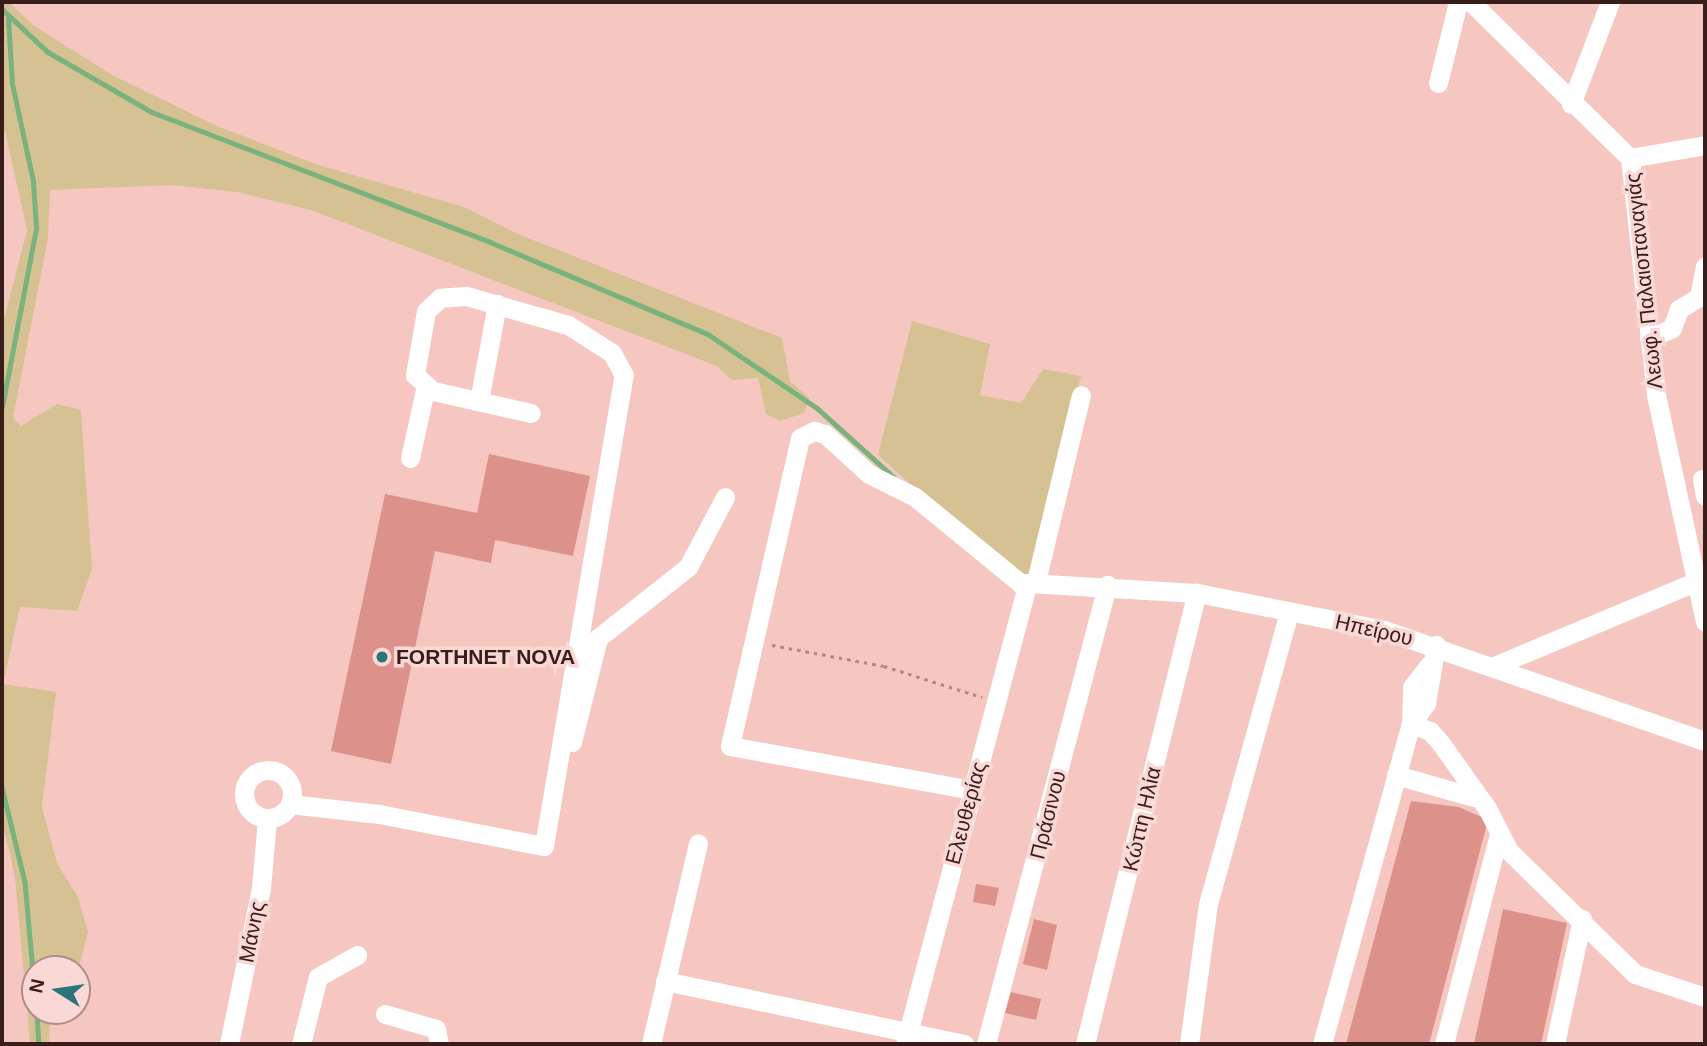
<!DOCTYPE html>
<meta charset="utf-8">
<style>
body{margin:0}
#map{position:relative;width:1707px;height:1046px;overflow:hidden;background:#f6c7c1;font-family:Helvetica,sans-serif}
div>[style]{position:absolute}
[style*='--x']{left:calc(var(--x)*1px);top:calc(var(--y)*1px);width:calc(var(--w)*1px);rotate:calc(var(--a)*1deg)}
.green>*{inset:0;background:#d6c193}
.stream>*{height:4.5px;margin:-2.25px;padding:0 2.25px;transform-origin:2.25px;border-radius:2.25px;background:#7ab27d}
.building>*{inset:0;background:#dc928b}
.path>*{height:2.5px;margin-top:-1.25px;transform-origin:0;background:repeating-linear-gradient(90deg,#b18984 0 3.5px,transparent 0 8.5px)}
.minor>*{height:19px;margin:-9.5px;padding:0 9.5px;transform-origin:9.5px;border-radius:9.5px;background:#fff}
.minor>.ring{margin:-9.5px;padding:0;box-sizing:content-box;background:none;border:19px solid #fff;border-radius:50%}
.dots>*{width:19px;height:19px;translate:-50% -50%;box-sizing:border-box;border:4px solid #f9d8d5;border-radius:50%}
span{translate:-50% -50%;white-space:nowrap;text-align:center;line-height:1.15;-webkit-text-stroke:7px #f9d8d5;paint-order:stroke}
.street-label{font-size:21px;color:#391d1a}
.poi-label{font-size:21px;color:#391d1a;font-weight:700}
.left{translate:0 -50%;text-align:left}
.frame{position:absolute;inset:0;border:4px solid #391d1a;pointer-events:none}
.north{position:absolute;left:21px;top:955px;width:70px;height:70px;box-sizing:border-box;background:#f9d8d5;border:2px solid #ac8d8a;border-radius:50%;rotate:282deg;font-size:19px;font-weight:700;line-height:28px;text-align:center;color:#391d1a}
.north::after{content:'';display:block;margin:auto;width:24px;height:32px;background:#2b747c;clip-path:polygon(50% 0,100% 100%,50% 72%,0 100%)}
</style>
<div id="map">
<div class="green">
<div style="clip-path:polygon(2px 2px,9px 2px,33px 25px,112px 75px,217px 126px,315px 164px,464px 207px,518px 234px,782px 338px,790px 381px,809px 398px,804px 413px,780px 421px,766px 414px,758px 378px,731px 380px,717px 366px,311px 210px,237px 192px,171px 185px,50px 190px,48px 238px,13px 418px,21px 426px,57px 404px,81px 410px,92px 569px,77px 611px,20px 607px,3px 684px,56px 692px,42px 807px,57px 863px,78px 897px,88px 932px,79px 967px,35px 969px,35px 1011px,50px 1011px,49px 1044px,30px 1044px,15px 877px,2px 821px,2px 327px,27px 230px,2px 118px)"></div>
<div style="clip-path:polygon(912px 321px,990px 344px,980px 395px,1021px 403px,1043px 369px,1081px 376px,1033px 575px,1016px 579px,878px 455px)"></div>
</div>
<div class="stream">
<div style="--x:2;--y:9;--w:63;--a:43.1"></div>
<div style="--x:48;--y:52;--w:120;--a:30"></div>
<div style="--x:152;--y:112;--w:362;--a:21"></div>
<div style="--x:490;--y:242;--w:237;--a:22.9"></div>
<div style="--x:708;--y:334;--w:132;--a:34.2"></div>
<div style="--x:817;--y:408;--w:103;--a:41.9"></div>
<div style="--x:2;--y:407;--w:182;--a:-79.2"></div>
<div style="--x:36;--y:228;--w:47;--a:-93.7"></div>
<div style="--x:33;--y:181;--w:99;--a:-102.2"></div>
<div style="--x:12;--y:84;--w:65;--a:-93.5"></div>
<div style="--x:2;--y:787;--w:98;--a:76.4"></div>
<div style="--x:25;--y:882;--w:112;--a:84.9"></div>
<div style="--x:37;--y:1011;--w:33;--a:87"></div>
</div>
<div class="building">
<div style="clip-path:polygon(489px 454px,590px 476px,573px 556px,495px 540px,491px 563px,435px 551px,391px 764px,331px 751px,385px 494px,477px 513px)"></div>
<div style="clip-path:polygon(1411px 801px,1459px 807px,1488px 820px,1429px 1044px,1346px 1044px)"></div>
<div style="clip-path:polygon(976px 884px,999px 888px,995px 906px,973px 902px)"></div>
<div style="clip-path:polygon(1503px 909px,1567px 923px,1541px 1044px,1474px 1044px)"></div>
<div style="clip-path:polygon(1034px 919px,1057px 925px,1047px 970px,1023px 964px)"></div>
<div style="clip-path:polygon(1011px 992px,1041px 999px,1036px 1020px,1005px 1013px)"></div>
</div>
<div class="path">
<div style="--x:772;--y:645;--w:114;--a:10.6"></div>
<div style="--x:884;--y:666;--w:103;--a:17.6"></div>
</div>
<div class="minor">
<div style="--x:1471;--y:2;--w:223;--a:44.5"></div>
<div style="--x:1630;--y:158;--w:238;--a:83.7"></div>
<div style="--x:1656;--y:395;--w:232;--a:77.8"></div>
<div style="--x:1438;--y:83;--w:83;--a:-76.1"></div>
<div style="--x:1571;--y:104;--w:109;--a:-69.1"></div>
<div style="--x:1630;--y:158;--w:76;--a:-9.8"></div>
<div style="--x:1649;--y:338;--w:25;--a:-23"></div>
<div style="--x:1672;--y:328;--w:20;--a:-70"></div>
<div style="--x:1679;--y:309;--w:23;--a:-31"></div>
<div style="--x:1699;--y:297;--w:31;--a:-79"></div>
<div style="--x:479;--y:401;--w:99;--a:-79.5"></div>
<div style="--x:410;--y:458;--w:75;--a:-77.6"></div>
<div style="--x:1702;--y:479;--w:17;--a:80"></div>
<div style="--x:1036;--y:581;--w:191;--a:-76.4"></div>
<div style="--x:1494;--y:666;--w:228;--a:-22.7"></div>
<div style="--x:1411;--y:724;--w:20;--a:20"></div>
<div style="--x:1430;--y:731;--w:18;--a:49"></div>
<div style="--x:1442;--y:745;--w:77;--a:54.5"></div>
<div style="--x:1487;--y:808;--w:48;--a:62.9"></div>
<div style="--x:1509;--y:851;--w:176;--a:44.3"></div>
<div style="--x:1635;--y:974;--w:74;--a:18.2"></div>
<div style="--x:1411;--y:724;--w:37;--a:-88"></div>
<div style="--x:1412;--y:687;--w:29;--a:-52"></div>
<div style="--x:572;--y:742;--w:107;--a:-76"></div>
<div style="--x:598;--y:638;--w:115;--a:-38.3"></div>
<div style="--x:688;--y:567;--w:79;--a:-62.1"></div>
<div class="ring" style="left:244px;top:770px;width:29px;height:29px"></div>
<div style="--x:1396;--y:775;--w:81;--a:15.8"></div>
<div style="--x:972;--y:790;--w:246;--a:-169.7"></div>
<div style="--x:730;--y:746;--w:316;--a:-77.2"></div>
<div style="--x:800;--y:438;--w:16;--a:-27"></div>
<div style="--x:814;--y:431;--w:11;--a:15"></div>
<div style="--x:825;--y:434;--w:59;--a:42.3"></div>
<div style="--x:869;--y:474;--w:51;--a:26.6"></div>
<div style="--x:915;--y:497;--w:142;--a:39.3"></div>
<div style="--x:290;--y:804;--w:90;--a:6.4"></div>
<div style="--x:379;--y:814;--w:168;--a:11"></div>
<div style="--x:544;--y:846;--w:478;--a:-80.4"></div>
<div style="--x:624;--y:375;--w:25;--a:-119"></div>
<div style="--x:612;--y:353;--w:52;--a:-147.5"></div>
<div style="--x:568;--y:325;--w:106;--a:-164.1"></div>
<div style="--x:466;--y:296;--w:26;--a:176"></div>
<div style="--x:440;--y:298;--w:19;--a:137"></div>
<div style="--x:426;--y:311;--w:65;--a:99.8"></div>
<div style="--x:415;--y:375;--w:24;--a:42"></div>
<div style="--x:433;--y:391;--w:100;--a:12.7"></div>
<div style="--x:665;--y:981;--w:306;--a:11.9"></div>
<div style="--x:385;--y:1014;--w:53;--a:16.4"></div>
<div style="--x:436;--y:1029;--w:15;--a:79"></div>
<div style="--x:229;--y:1044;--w:159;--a:-78.4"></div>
<div style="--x:261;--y:888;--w:69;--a:-85"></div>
<div style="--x:301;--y:1044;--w:69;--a:-75.8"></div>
<div style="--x:318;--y:977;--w:45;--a:-29.4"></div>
<div style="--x:651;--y:1044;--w:206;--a:-76.8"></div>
<div style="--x:905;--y:1044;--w:477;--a:-75.1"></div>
<div style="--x:1028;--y:583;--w:169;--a:3.4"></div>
<div style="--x:1197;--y:593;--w:191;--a:11.2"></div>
<div style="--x:1384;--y:630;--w:340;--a:19.1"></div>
<div style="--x:986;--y:1044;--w:475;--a:-75.2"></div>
<div style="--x:1085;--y:1044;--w:465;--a:-76.1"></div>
<div style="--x:1189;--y:1044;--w:141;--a:-82.3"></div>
<div style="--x:1208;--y:904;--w:304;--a:-74.5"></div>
<div style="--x:1322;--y:1044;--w:332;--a:-74.5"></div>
<div style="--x:1411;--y:724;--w:26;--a:-54"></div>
<div style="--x:1426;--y:703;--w:59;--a:-80.2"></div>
<div style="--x:1444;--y:1044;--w:217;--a:-75.3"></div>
<div style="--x:1555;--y:1044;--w:128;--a:-77.8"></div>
</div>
<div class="dots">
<div style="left:382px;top:657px;background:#2b747c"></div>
</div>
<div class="street-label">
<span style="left:1644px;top:281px;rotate:-96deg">Λεωφ. Παλαιοπαναγιάς</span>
<span style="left:1374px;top:630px;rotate:13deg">Ηπείρου</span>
<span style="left:966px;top:813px;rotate:-75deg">Ελευθερίας</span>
<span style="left:1048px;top:815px;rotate:-76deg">Πράσινου</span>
<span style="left:1142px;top:819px;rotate:-77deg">Κώττη Ηλία</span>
<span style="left:252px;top:932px;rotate:-79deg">Μάνης</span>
</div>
<div class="poi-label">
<span class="left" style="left:396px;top:657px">FORTHNET NOVA</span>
</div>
<div class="frame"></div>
<div class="north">N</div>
</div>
